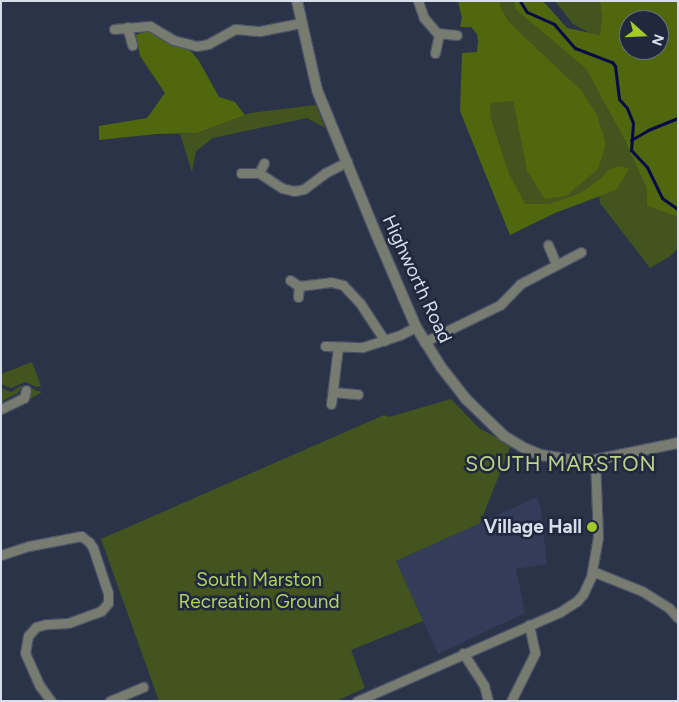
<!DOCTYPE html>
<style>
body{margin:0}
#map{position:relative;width:679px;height:702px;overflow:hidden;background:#2b3349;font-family:Figtree,sans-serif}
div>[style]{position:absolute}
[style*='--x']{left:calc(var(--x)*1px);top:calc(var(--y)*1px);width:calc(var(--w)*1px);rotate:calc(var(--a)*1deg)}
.built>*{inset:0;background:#333c59}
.green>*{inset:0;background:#44541e}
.forest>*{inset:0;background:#51670d}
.stream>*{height:3px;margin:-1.5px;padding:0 1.5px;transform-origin:1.5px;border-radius:1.5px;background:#070948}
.roads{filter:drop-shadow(1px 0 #4a5266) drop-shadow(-1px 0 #4a5266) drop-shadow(0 1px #4a5266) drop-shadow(0 -1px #4a5266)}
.minor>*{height:9px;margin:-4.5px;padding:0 4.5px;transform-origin:4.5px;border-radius:4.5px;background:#787c70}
.tertiary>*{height:10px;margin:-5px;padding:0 5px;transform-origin:5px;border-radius:5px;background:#787c70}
.dots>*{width:14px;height:14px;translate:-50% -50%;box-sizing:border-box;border:2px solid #21283e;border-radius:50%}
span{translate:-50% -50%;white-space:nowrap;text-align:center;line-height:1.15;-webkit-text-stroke:5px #21283e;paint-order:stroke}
.street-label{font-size:19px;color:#d7ddeb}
.poi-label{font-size:19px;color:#d7ddeb;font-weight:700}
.right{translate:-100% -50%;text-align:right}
.park-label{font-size:19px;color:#afd163}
.quarter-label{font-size:21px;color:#bbd48a;letter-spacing:1px}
.frame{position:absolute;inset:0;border:2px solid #d7ddeb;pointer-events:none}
.north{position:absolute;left:619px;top:10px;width:50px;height:50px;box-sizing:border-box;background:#21283e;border:1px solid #6a7083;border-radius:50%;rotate:110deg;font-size:14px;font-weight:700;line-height:20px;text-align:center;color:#d7ddeb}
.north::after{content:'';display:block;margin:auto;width:18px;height:22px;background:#a1c92b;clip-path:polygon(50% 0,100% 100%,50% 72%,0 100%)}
</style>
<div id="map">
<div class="built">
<div style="clip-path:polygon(537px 497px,541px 509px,547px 564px,516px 569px,525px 613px,438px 654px,396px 561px)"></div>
</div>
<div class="green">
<div style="clip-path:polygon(500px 1px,514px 1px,515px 9px,586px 69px,624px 139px,646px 187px,647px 206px,678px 217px,678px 248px,669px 257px,650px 268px,600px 203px,599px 196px,616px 190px,609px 169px,601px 178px,580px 193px,548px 204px,525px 205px,509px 173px,491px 118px,489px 103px,513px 100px,527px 171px,581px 90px,509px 22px,500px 6px)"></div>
<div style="clip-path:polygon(555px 1px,600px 1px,602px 18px,600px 35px,590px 33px,573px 24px)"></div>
<div style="clip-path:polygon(316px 105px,325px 128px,307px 118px,213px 138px,196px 151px,192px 172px,180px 134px,197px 133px,250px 113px)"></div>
<div style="clip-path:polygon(32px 362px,41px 386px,37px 387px,25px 382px,11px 388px,1px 384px,1px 374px)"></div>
<div style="clip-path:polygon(28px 385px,36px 391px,40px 391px,41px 393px,30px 399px,31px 389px,27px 386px,21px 388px,18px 393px,4px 400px,1px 405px,1px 388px,11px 392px,21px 386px)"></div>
<div style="clip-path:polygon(451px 399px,479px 428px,511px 445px,480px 523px,396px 561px,423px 621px,351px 650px,365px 688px,336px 701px,159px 701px,101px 539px,384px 415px,389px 417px)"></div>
</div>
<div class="forest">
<div style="clip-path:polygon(458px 1px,500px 1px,500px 6px,509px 22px,581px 90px,597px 115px,606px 144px,598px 169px,566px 196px,545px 199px,527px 171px,513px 101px,490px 103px,491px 118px,509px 173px,525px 204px,548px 204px,580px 193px,601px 178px,609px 169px,621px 166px,629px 169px,616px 190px,555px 213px,510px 235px,460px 111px,462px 53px,477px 52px,478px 41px,477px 34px,471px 27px,460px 27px,462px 18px)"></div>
<div style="clip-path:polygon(evenodd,514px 1px,543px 1px,567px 28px,600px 35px,602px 18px,600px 1px,678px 1px,678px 217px,647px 206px,646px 187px,624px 139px,586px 69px,515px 9px,514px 1px,629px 20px,659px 20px,659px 50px,629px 50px,629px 20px)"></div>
<div style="clip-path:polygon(146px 31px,154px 32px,189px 49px,199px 61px,219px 97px,235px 102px,245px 115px,197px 133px,156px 134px,99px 140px,99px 126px,147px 118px,165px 93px,140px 56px,136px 35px)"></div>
</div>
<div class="stream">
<div style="--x:520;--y:1;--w:13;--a:58"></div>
<div style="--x:527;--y:12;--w:30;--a:24"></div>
<div style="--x:554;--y:24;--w:32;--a:49"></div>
<div style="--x:575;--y:48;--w:40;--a:21"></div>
<div style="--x:612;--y:62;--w:5;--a:53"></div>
<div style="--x:615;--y:66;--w:33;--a:83"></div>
<div style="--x:619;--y:99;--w:12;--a:48"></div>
<div style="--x:627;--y:108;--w:16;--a:68"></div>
<div style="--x:633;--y:123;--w:27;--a:94"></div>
<div style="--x:631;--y:150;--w:23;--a:47"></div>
<div style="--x:647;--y:167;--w:34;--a:64"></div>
<div style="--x:662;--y:198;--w:19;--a:35"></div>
<div style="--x:631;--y:140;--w:20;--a:-30"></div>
<div style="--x:648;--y:130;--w:32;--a:-22"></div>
</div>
<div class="roads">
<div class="minor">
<div style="--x:418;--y:1;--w:18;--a:71"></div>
<div style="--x:424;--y:18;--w:20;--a:49"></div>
<div style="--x:437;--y:33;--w:20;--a:6"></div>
<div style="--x:127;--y:27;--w:19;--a:74"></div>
<div style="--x:114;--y:29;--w:36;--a:-5"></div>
<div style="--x:150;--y:26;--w:27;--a:31"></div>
<div style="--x:173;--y:40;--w:25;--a:14"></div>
<div style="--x:197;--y:46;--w:11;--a:-10"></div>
<div style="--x:208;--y:44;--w:31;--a:-29"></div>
<div style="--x:235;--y:29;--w:25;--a:5"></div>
<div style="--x:260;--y:31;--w:41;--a:-11.3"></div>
<div style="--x:435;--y:53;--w:19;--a:-78"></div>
<div style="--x:264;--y:163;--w:11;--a:117"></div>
<div style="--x:259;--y:173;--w:27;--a:33"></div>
<div style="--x:282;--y:188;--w:12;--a:14"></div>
<div style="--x:294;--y:191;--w:10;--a:-11"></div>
<div style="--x:304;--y:189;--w:26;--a:-37"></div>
<div style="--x:325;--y:173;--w:25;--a:-27"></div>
<div style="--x:241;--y:173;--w:18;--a:0"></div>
<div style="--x:548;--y:245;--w:21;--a:67"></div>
<div style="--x:290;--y:280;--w:11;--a:34"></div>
<div style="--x:299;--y:286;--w:32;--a:-7"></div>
<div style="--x:331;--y:282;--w:12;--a:14"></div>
<div style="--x:343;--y:285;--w:25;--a:47"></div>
<div style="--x:360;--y:303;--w:45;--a:56.7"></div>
<div style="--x:298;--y:297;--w:11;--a:-85"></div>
<div style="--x:424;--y:342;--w:85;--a:-26"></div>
<div style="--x:500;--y:305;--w:29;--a:-46"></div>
<div style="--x:520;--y:284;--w:69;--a:-27.7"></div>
<div style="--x:325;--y:346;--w:38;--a:2"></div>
<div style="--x:363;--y:347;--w:39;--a:-18"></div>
<div style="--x:400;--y:335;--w:18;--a:-27"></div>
<div style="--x:333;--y:392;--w:25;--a:5"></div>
<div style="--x:331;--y:404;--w:57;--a:-83"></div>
<div style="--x:1;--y:409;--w:25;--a:-26"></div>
<div style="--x:24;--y:398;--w:8;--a:-76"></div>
<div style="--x:1;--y:555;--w:29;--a:-18"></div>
<div style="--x:29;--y:546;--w:53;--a:-10.9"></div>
<div style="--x:81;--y:536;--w:10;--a:37"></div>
<div style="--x:89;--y:542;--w:7;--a:56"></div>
<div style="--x:93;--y:548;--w:47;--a:71.6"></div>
<div style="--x:108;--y:593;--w:10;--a:90"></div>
<div style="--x:108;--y:603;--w:11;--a:131"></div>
<div style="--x:101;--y:611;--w:35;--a:160"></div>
<div style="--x:68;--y:623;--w:22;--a:177"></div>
<div style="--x:46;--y:624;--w:10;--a:163"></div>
<div style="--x:36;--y:627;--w:12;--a:132"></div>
<div style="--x:28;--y:636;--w:17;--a:100"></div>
<div style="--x:25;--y:653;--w:36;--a:66"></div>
<div style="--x:40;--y:686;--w:19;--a:54"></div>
<div style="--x:592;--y:571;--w:54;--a:21.8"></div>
<div style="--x:642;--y:591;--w:32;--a:32"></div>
<div style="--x:669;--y:608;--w:13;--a:48"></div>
<div style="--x:463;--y:653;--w:38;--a:57"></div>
<div style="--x:484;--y:685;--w:16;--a:76"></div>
<div style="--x:110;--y:701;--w:36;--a:-23"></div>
<div style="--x:357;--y:701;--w:222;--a:-23.7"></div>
<div style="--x:560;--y:612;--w:20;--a:-33"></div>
<div style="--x:577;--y:601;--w:9;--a:-49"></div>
<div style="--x:583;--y:594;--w:19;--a:-65"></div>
<div style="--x:591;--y:577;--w:41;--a:-80.1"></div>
<div style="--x:598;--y:537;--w:77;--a:-92.2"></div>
<div style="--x:511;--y:701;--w:54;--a:-63.4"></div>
<div style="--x:535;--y:653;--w:29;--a:-102"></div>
</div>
<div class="tertiary">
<div style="--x:297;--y:1;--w:91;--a:77.3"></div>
<div style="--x:317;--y:90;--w:158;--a:67.7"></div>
<div style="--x:377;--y:236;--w:99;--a:66.8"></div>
<div style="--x:416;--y:327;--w:47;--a:58"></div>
<div style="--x:441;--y:367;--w:41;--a:52"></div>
<div style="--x:466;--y:399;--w:53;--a:44.2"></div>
<div style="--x:504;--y:436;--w:21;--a:31"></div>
<div style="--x:522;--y:447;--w:21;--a:23"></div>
<div style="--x:541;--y:455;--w:24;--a:9"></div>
<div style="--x:565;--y:459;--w:30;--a:2"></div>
<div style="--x:595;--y:460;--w:85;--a:-11.6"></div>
</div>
</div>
<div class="dots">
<div style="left:592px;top:527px;background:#a1c92b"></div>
</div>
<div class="street-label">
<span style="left:417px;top:279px;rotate:65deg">Highworth Road</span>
</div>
<div class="poi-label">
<span class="right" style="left:582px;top:527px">Village Hall</span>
</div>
<div class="park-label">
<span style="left:259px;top:591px">South Marston<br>Recreation Ground</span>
</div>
<div class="quarter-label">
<span style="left:561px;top:464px">SOUTH MARSTON</span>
</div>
<div class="frame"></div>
<div class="north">N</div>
</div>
